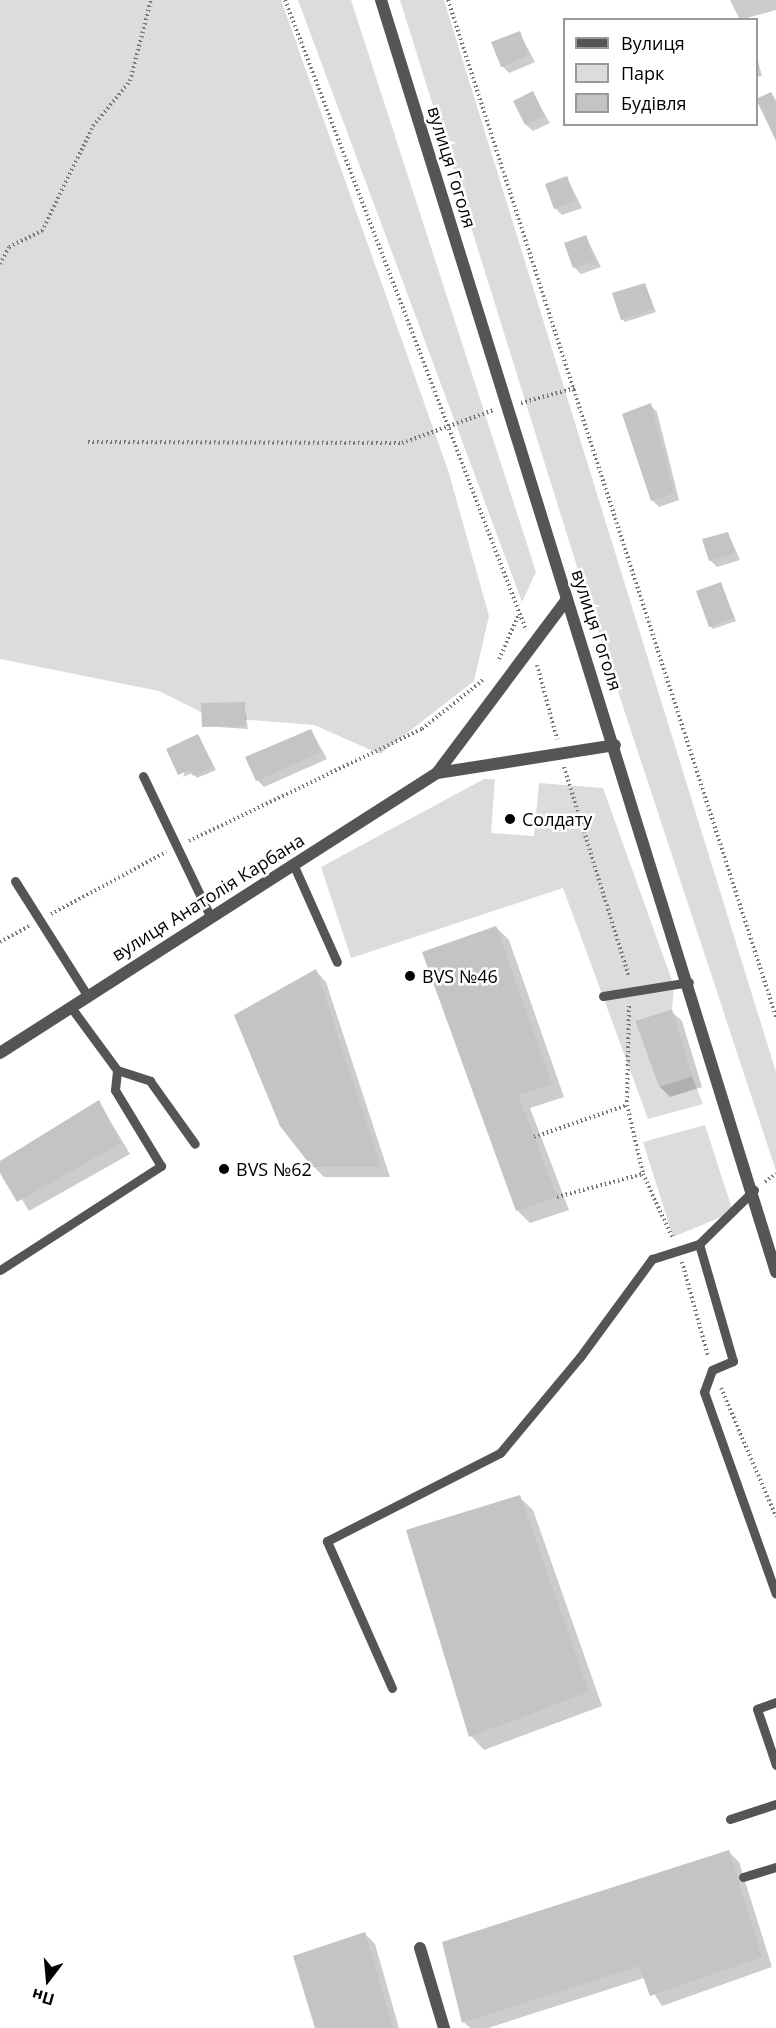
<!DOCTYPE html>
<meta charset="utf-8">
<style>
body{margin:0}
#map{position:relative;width:776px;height:2028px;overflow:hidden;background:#fff;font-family:"Open Sans",sans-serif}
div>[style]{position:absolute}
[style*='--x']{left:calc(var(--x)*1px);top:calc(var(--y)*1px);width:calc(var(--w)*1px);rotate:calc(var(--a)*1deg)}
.green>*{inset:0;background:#dcdcdc}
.shadow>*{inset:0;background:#0003}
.building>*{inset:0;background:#c4c4c4}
.path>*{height:4px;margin-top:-2px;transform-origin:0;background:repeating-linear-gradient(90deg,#777 0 1.5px,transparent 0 4.5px)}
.service>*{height:9px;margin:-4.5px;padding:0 4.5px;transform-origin:4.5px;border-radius:4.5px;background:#555}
.minor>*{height:12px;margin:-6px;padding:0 6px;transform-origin:6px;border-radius:6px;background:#555}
.tertiary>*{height:12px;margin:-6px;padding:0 6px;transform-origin:6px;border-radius:6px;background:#555}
.dots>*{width:16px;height:16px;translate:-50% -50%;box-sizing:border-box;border:3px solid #fff;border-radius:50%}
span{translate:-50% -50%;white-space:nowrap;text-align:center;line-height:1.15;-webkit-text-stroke:5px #fff;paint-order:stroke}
.street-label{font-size:18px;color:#000}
.poi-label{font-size:18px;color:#000}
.left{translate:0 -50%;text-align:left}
.legend{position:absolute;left:563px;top:18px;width:195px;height:108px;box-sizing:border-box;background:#fff;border:2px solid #999;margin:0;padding:8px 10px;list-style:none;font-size:18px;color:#000}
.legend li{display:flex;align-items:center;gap:12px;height:30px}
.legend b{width:30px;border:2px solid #999}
.north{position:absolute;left:18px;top:1950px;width:60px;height:60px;-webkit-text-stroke:4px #fff;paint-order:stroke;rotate:196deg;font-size:16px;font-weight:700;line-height:24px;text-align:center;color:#000}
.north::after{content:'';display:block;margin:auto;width:21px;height:27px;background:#000;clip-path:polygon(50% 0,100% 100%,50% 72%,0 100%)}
</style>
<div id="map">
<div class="green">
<div style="clip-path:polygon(0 0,281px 0,448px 470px,489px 616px,474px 681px,380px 754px,314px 725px,211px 717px,159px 691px,0 659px)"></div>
<div style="clip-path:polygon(298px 0,351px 0,536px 572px,522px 602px)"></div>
<div style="clip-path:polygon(400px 0,444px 0,776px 1072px,776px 1171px,579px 573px)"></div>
<div style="clip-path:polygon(484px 779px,495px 779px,491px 833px,534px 836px,539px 783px,603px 788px,674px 986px,672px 1009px,635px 1021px,659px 1087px,692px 1076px,703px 1104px,648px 1119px,563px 888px,351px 958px,321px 867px)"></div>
<div style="clip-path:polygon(705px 1125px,733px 1212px,673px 1237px,643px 1142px)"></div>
</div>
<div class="shadow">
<div style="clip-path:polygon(730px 0,776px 0,776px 10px,740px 20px)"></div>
<div style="clip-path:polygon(519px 32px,535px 62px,509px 73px,502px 66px)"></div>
<div style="clip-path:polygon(756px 54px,762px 76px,756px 77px)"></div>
<div style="clip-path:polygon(532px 93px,550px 123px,533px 131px,526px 125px)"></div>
<div style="clip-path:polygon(567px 178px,582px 208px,562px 215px,555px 208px)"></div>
<div style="clip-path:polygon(586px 237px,601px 267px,581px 274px,574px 267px)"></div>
<div style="clip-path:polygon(645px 284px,656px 312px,625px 322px,622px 319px)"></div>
<div style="clip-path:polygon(650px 405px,657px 412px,679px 500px,659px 507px,652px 500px)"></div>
<div style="clip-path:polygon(728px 533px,740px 560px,717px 567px,710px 560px)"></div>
<div style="clip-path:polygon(721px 584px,736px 621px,713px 629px,710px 626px)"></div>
<div style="clip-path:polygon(244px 704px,248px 729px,203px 726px)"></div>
<div style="clip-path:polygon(311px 730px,327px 759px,264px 787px,257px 780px)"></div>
<div style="clip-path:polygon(198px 736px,216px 770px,197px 778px,193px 773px,183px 777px)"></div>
<div style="clip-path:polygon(496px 927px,509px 940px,564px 1097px,530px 1108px,569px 1210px,530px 1223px,517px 1210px)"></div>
<div style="clip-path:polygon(316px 971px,326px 982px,390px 1177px,324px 1177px,313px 1166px)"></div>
<div style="clip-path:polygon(671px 1011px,682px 1021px,702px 1087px,670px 1097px,660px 1087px)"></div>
<div style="clip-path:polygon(99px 1102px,130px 1154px,29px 1211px,0 1163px)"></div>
<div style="clip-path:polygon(519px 1497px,533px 1510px,602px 1706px,484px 1750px,471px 1736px)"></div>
<div style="clip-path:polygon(729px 1852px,739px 1862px,772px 1967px,662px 2006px,644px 1978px,488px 2028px,470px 2028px,464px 2022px)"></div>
<div style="clip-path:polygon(364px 1933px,375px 1944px,399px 2028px,317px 2028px)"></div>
</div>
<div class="building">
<div style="clip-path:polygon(520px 31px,529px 55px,501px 67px,491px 42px)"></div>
<div style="clip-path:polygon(533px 91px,545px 116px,525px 125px,513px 101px)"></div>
<div style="clip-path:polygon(771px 92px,776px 101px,776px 141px,756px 99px)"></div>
<div style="clip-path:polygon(567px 176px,576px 201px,554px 209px,545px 184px)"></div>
<div style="clip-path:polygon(586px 235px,595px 261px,573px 268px,564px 243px)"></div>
<div style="clip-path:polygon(645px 283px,654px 309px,621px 320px,612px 293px)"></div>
<div style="clip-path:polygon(651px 403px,674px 493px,651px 501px,622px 414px)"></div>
<div style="clip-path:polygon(728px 532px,735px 553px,709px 561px,702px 539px)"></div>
<div style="clip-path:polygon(721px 582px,734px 618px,709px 627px,696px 591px)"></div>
<div style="clip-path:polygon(245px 702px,245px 726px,202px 727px,201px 703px)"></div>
<div style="clip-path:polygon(311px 729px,321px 752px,256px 781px,245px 757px)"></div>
<div style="clip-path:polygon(198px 734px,214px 767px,193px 776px,190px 770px,178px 775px,166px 749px)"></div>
<div style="clip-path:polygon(496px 926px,552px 1084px,518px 1095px,557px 1197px,516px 1211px,422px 952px)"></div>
<div style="clip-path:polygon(316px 969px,381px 1167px,312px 1167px,280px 1126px,234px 1015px)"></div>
<div style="clip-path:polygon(672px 1009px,692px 1076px,659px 1087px,635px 1021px)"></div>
<div style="clip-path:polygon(99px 1100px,121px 1143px,17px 1202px,0 1173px,0 1161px)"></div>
<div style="clip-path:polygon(520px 1495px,589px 1692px,469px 1737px,406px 1530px)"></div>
<div style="clip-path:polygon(729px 1850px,762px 1957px,650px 1996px,639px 1966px,462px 2023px,442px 1942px)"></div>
<div style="clip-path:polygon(365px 1932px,393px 2028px,315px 2028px,293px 1956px)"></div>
</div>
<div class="path">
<div style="--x:285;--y:0;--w:675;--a:69.07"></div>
<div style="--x:448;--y:0;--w:1069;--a:72.12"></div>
<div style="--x:0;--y:264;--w:19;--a:-62"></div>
<div style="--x:9;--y:247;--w:37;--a:-26"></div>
<div style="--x:42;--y:231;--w:117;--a:-64.1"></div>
<div style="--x:93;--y:126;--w:58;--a:-50.6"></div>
<div style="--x:130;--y:81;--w:84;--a:-75.5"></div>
<div style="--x:521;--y:403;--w:56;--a:-15.5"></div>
<div style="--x:88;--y:442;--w:314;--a:0.2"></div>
<div style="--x:402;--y:443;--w:98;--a:-19.7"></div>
<div style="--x:499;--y:659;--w:49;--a:-66"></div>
<div style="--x:537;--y:665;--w:77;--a:74.9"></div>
<div style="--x:564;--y:767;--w:220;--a:72.8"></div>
<div style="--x:189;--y:841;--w:259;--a:-25.7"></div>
<div style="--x:422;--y:729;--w:78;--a:-38.8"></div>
<div style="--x:51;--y:914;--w:131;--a:-28.3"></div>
<div style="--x:0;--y:942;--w:33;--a:-29"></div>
<div style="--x:629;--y:1006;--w:99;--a:91.2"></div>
<div style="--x:627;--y:1105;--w:71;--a:76.9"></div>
<div style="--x:643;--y:1174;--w:72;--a:65.2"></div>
<div style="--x:534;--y:1137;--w:98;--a:-19"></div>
<div style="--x:765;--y:1182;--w:14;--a:-39"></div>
<div style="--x:557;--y:1197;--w:89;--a:-15"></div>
<div style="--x:682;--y:1262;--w:98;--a:74.5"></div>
<div style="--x:721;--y:1388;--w:140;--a:66.9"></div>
</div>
<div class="service">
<div style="--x:143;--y:776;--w:155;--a:64.4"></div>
<div style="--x:294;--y:866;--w:105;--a:65.9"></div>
<div style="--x:15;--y:881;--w:135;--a:57.7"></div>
<div style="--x:603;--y:996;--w:87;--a:-9.2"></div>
<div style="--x:70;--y:1006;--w:79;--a:53.7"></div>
<div style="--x:117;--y:1070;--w:35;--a:18"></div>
<div style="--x:150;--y:1081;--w:77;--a:54.5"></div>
<div style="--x:754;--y:1190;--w:77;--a:135.5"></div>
<div style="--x:699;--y:1244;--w:122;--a:73.8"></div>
<div style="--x:733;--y:1361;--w:23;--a:157"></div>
<div style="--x:712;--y:1370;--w:23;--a:110"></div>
<div style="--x:704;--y:1392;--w:214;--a:70.4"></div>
<div style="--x:0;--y:1270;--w:192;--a:-32.9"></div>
<div style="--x:161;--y:1166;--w:89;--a:-121.2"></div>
<div style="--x:115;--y:1090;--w:20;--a:-84"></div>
<div style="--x:392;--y:1688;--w:161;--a:-113.9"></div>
<div style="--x:327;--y:1541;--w:194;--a:-27"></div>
<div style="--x:500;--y:1453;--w:125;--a:-50.2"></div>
<div style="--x:580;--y:1357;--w:122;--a:-53.7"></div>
<div style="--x:652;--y:1259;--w:49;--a:-17.7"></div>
<div style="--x:776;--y:1702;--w:20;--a:160"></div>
<div style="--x:757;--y:1709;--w:59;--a:71.3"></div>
<div style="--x:730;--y:1819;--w:48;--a:-18.1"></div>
<div style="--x:743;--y:1877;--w:34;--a:-17"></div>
</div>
<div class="minor">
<div style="--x:420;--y:1948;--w:84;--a:73.3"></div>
</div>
<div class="tertiary">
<div style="--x:381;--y:0;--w:1332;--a:72.75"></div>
<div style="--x:437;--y:773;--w:180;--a:-8.9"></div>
<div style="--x:0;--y:1053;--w:519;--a:-32.65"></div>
<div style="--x:437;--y:773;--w:217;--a:-53.2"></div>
</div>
<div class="dots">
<div style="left:510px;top:819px;background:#000"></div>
<div style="left:410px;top:976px;background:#000"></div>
<div style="left:224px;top:1169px;background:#000"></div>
</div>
<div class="street-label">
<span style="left:452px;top:167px;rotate:73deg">вулиця Гоголя</span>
<span style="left:597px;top:630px;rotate:72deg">вулиця Гоголя</span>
<span style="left:208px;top:897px;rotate:-32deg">вулиця Анатолія Карбана</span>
</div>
<div class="poi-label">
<span class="left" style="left:522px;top:819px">Солдату</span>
<span class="left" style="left:422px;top:976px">BVS №46</span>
<span class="left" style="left:236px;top:1169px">BVS №62</span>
</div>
<ul class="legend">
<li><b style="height:8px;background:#555"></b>Вулиця</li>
<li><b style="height:16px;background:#dcdcdc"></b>Парк</li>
<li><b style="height:16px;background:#c4c4c4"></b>Будівля</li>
</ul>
<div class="north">Пн</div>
</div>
